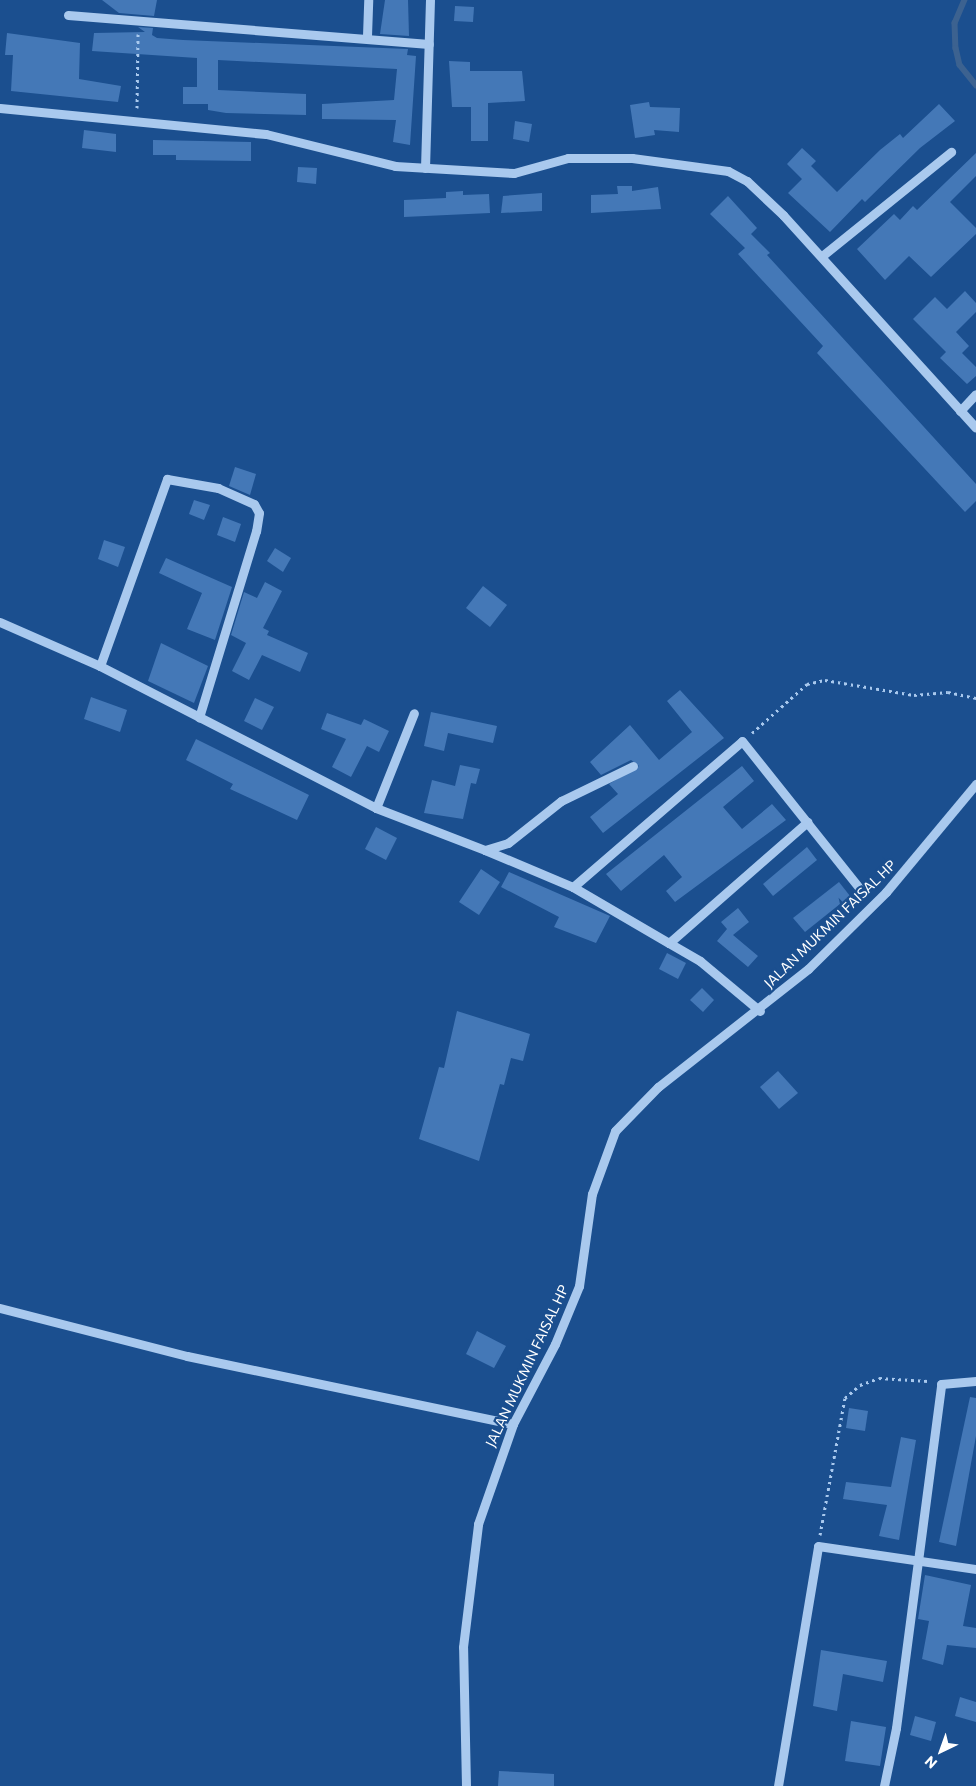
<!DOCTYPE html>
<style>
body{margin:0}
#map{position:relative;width:976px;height:1786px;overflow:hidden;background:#1b4f8f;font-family:Commissioner,sans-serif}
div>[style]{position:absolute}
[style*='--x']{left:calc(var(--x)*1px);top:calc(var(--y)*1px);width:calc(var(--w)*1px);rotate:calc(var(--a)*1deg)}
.stream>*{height:5.5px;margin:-2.75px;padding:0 2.75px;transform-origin:2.75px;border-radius:2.75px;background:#3c6290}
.building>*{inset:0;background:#4478b7}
.path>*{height:3px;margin-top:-1.5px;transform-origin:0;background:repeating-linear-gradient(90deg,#a9c9ee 0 2.5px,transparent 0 6.5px)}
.minor>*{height:9px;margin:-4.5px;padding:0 4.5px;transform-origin:4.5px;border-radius:4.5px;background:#a9c9ee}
span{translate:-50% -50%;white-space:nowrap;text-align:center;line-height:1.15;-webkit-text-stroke:4.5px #1b4f8f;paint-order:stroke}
.street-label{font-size:14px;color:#fff}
.north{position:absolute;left:916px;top:1726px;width:50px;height:50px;-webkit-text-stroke:4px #1b4f8f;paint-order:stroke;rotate:222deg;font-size:14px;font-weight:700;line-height:20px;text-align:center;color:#fff}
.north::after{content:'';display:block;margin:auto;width:18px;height:22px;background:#fff;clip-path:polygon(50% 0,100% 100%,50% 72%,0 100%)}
</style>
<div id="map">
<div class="stream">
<div style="--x:965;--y:0;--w:25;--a:113"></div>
<div style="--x:955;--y:23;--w:25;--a:88"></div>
<div style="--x:956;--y:48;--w:17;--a:77"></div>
<div style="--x:960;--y:65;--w:26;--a:51"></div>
</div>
<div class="building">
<div style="clip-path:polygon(102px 0,157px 0,154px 16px,119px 13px)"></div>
<div style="clip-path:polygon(385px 0,408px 0,409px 36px,380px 34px)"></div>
<div style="clip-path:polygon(455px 6px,474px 7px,473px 22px,454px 21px)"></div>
<div style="clip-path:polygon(138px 27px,153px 28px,152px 35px,157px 38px,183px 40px,408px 49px,407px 55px,416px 56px,410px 145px,393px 142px,396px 120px,322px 119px,322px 104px,394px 100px,397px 69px,218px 60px,218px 90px,306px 94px,306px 115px,226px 113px,208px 110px,208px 104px,183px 104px,183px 87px,197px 87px,197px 58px,92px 51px,94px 33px,145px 32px)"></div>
<div style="clip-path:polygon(7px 33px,80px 43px,79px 79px,121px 86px,118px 102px,11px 91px,13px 55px,5px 55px)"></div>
<div style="clip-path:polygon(449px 61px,470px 62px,470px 71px,522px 71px,525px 101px,488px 103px,488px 141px,471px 141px,471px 107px,452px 107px)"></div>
<div style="clip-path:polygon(649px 102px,650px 107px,680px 108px,679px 132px,654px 130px,655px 135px,635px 138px,630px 105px)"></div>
<div style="clip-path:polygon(939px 104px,955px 121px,920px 148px,865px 202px,862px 199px,830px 232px,788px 193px,802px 179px,787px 164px,802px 148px,816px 161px,811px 166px,837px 192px,880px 150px,900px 134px,903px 138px)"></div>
<div style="clip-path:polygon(515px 121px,532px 124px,529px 142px,513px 139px)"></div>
<div style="clip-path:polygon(84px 130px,116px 134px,116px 152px,82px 148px)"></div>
<div style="clip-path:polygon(153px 140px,251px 142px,251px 161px,176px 160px,176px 155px,153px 155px)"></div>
<div style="clip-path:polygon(976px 153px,976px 176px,950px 202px,976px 228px,976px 234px,931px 277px,909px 256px,885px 280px,857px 249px,894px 214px,900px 220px,913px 206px,917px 210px)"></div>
<div style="clip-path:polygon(298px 167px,317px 168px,316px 184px,297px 182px)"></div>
<div style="clip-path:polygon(617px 186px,632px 186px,632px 191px,658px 187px,661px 209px,591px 213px,591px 195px,618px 194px)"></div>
<div style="clip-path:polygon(463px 191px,463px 195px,489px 194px,490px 213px,404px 217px,404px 200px,446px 198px,446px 192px)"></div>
<div style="clip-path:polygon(542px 193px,542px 211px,501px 213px,503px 196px)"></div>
<div style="clip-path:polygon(728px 196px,757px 228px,751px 234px,770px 253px,767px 255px,976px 484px,976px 501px,965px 512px,817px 353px,823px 346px,738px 254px,745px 248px,710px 214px)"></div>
<div style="clip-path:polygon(965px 291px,976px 303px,976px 312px,956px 332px,969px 346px,962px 353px,976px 367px,976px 376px,967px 384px,940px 358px,946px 352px,913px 319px,935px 297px,947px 309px)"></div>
<div style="clip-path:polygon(235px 467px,256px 474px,250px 495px,229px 486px)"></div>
<div style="clip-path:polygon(194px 500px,210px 505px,204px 520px,189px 514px)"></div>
<div style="clip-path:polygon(223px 517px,241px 524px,235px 542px,217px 535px)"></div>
<div style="clip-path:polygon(104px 540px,125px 547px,118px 567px,98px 559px)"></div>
<div style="clip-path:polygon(275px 548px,291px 558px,283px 572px,267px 561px)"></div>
<div style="clip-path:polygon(166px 558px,232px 587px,215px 640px,187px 629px,202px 593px,159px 573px)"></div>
<div style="clip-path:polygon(265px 582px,282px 591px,263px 628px,269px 631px,267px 635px,308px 653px,300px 672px,262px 655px,249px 680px,232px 671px,246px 643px,231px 635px,244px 592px,257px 598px)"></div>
<div style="clip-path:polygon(483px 586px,507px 605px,490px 627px,466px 608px)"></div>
<div style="clip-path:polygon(161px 643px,208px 666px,194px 703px,148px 681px)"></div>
<div style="clip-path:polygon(680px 690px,724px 738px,603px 833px,590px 817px,618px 794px,609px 784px,639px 766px,631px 760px,601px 775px,590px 762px,630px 725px,659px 760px,692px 732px,667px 701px)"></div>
<div style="clip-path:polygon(91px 697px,127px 710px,120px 732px,84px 719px)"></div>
<div style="clip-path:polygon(255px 698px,274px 707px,262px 730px,244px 721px)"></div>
<div style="clip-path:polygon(431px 712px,497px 726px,493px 743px,448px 733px,444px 751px,424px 746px)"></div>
<div style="clip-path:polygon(327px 713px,361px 725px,364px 719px,389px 731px,379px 752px,367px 746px,351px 777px,332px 767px,346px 739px,321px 729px)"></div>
<div style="clip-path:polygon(196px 739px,309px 795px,297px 820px,230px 789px,233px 784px,186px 760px)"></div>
<div style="clip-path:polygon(460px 765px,480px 769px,476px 784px,471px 783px,463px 819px,424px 813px,432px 780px,455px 786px)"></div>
<div style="clip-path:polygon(742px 766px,754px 781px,723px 807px,742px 829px,772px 804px,786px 820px,675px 902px,666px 891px,682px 877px,664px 855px,621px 891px,606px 874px)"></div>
<div style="clip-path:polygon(376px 827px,397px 838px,386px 860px,365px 849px)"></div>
<div style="clip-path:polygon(807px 847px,817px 860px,773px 896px,763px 884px)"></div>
<div style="clip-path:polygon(481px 869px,500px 882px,479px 915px,459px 902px)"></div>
<div style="clip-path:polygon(509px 872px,610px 916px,596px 943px,554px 927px,559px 917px,501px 887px)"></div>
<div style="clip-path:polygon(839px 882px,850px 896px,805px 932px,793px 918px)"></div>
<div style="clip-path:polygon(738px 908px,749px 922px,733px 935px,758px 956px,748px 967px,717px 941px,727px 929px,721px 922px)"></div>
<div style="clip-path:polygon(667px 953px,686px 963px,678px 979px,659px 969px)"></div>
<div style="clip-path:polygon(702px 988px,714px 1000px,703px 1012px,690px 1000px)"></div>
<div style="clip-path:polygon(457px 1011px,530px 1034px,523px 1061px,511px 1058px,504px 1085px,500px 1084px,479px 1161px,419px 1139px,439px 1067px,444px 1068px)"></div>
<div style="clip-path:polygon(778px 1071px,798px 1093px,779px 1109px,760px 1087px)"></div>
<div style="clip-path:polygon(477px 1331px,506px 1346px,494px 1368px,466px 1354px)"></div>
<div style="clip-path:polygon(970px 1397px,976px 1398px,976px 1436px,956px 1546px,939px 1542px)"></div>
<div style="clip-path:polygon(849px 1408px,868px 1411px,865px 1431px,846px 1428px)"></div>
<div style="clip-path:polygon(901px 1437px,916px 1440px,899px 1540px,879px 1536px,887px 1505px,843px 1499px,846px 1482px,891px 1487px)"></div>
<div style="clip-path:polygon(925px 1575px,971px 1585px,963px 1626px,976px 1628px,976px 1648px,947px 1645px,943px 1665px,922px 1659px,929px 1621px,918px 1619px)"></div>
<div style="clip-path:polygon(821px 1650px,887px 1661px,883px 1682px,843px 1674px,837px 1711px,813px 1706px)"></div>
<div style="clip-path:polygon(960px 1697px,976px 1702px,976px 1722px,955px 1716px)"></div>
<div style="clip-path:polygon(915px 1716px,936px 1722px,931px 1741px,910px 1735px)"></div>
<div style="clip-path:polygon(851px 1721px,886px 1727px,880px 1766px,845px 1761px)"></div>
<div style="clip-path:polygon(499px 1771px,554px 1774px,554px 1786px,498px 1786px)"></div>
</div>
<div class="path">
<div style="--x:137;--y:108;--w:74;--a:-89.2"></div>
<div style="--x:752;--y:733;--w:74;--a:-41.7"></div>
<div style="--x:807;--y:684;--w:18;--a:-13"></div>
<div style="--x:825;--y:680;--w:90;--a:9.6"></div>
<div style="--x:914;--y:695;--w:34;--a:-5"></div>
<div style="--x:948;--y:692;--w:29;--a:12"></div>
<div style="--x:820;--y:1535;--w:139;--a:-79.7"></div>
<div style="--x:845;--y:1398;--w:20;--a:-41"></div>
<div style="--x:860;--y:1385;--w:20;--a:-20"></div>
<div style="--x:879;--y:1378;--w:49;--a:3.5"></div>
</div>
<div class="minor">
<div style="--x:68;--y:15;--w:362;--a:4.6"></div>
<div style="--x:367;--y:36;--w:36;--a:-88"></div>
<div style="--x:0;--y:108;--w:267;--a:5.6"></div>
<div style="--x:266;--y:134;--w:133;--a:13.9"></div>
<div style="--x:395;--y:166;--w:119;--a:3.4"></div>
<div style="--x:514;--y:173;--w:56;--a:-15.5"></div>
<div style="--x:568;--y:158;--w:64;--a:0"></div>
<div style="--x:632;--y:158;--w:97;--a:7.7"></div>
<div style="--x:728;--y:171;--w:21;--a:28"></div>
<div style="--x:747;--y:181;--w:50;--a:43.4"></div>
<div style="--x:783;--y:215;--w:287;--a:47.8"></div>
<div style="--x:425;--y:168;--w:168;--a:-88.3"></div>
<div style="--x:822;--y:256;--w:166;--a:-38.9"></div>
<div style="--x:960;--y:411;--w:23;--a:-47"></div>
<div style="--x:0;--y:622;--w:109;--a:23.7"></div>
<div style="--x:100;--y:666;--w:310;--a:27.2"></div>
<div style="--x:376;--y:808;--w:117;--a:21.1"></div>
<div style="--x:485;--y:850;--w:24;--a:-17"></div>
<div style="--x:508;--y:843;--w:68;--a:-38.4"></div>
<div style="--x:561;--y:801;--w:80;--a:-25.9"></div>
<div style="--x:100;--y:666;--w:199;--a:-70.3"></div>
<div style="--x:167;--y:479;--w:52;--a:10"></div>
<div style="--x:218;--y:488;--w:39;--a:24"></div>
<div style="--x:254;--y:504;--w:10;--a:61"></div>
<div style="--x:259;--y:513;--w:18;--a:99"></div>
<div style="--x:256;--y:531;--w:195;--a:107"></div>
<div style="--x:376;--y:808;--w:102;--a:-68.2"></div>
<div style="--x:485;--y:850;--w:95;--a:22.8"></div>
<div style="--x:573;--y:887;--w:111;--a:30.3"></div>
<div style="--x:669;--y:943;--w:184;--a:-41.2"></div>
<div style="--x:573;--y:887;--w:223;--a:-40.8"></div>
<div style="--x:742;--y:741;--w:189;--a:51.4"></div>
<div style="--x:669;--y:943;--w:36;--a:30"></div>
<div style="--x:700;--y:961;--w:78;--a:39.8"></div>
<div style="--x:0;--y:1308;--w:193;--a:14.4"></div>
<div style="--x:187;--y:1356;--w:333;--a:11.8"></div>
<div style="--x:466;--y:1786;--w:139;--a:-91.2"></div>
<div style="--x:463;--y:1647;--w:124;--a:-83"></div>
<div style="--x:478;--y:1524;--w:106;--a:-70.7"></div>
<div style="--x:513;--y:1424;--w:90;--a:-62.3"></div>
<div style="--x:555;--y:1344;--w:63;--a:-67.5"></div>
<div style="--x:579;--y:1286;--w:93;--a:-82"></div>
<div style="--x:592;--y:1194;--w:67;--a:-69.9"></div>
<div style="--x:615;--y:1131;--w:62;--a:-45.7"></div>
<div style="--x:658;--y:1087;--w:191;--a:-38.2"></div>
<div style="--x:808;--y:969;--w:110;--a:-44.6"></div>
<div style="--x:886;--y:892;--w:141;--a:-50.2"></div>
<div style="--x:778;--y:1786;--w:243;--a:-80.5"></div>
<div style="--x:818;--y:1546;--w:160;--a:8.3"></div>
<div style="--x:884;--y:1786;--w:59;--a:-78.3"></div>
<div style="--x:896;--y:1728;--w:347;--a:-82.5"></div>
<div style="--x:941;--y:1384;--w:35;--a:-5"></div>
</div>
<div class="street-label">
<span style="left:830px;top:924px;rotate:-44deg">JALAN MUKMIN FAISAL HP</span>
<span style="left:527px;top:1366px;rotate:-65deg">JALAN MUKMIN FAISAL HP</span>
</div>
<div class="north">N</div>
</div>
